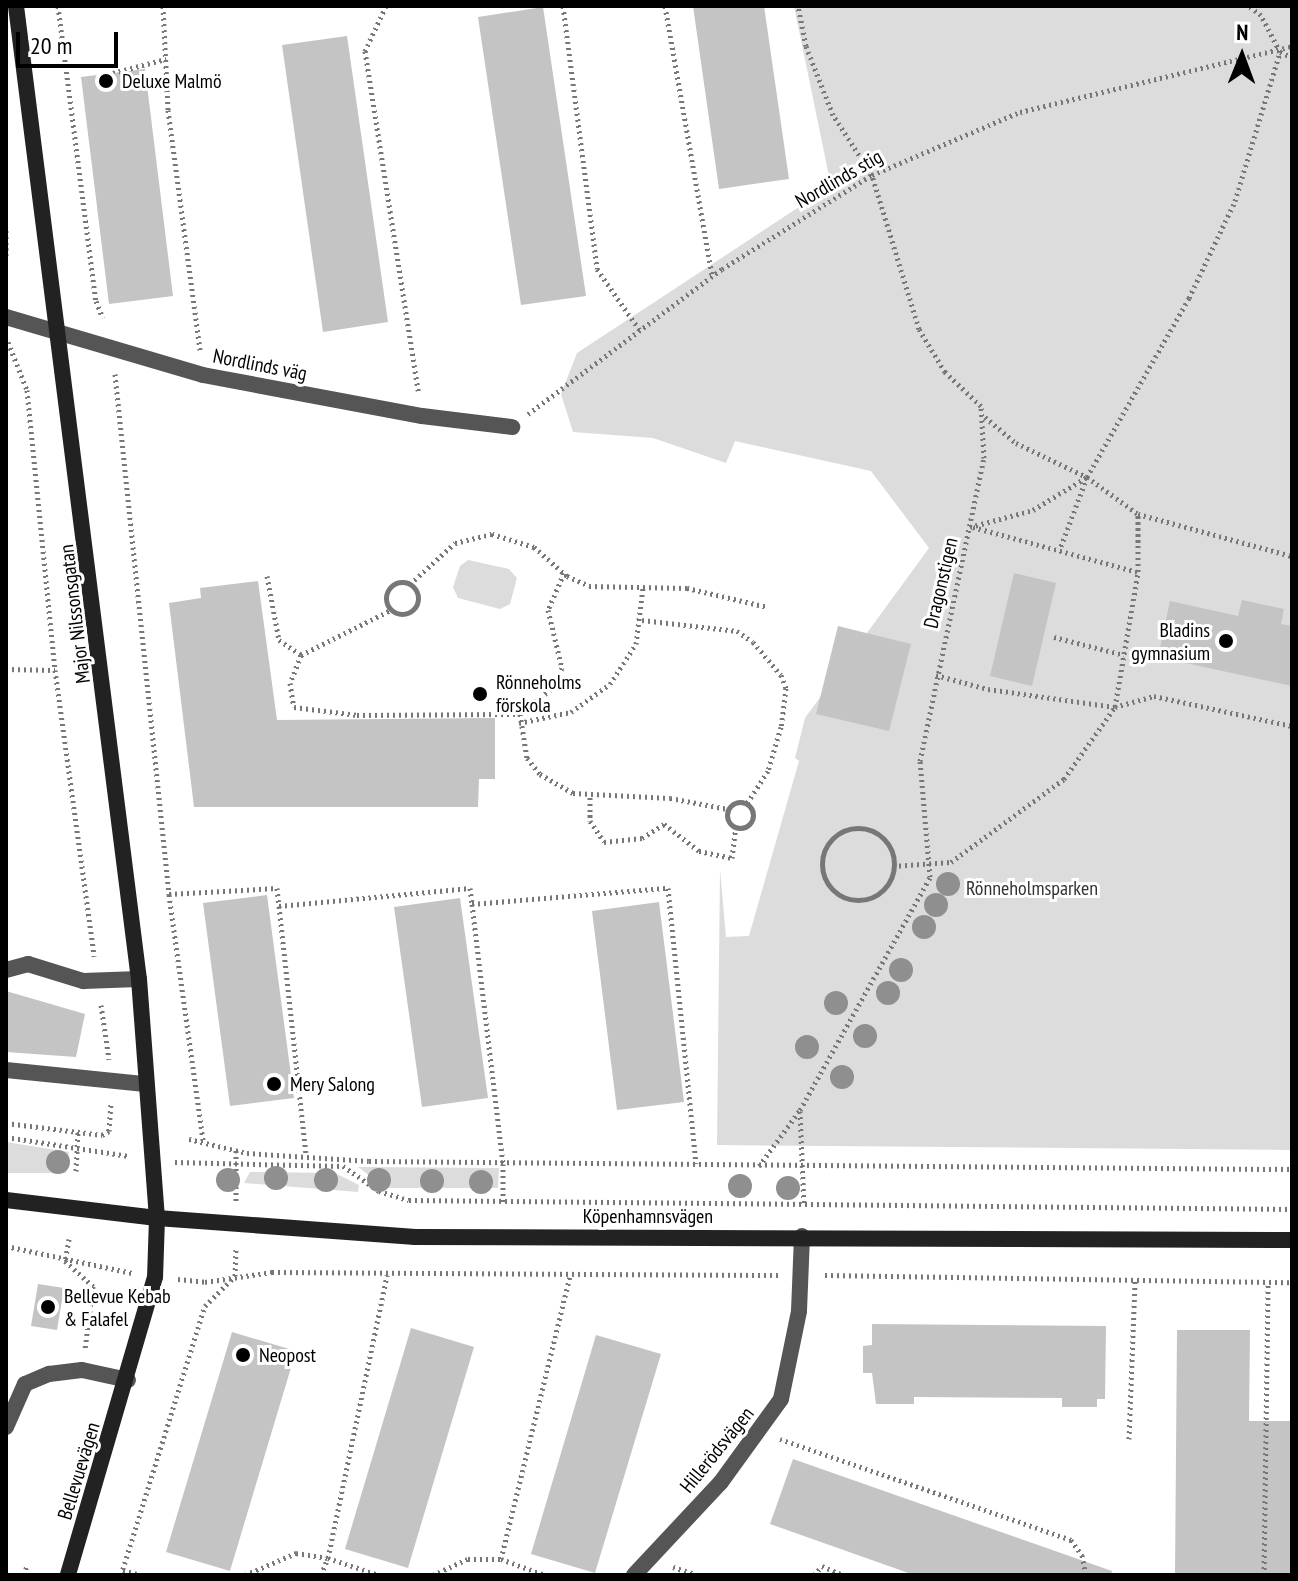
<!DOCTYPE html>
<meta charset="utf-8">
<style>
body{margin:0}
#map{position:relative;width:1298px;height:1581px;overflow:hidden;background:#fff;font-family:"PT Sans Narrow",sans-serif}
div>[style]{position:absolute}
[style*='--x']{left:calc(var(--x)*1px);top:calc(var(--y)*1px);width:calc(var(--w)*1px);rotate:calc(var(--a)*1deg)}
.green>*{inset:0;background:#dcdcdc}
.building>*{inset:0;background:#c4c4c4}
.path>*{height:5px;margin-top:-2.5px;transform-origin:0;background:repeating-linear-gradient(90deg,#777 0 2px,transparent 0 6px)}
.path>.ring{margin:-2.5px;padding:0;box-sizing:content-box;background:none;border:5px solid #777;border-radius:50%}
.lane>*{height:16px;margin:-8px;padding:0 8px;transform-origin:8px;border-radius:8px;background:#555}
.street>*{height:16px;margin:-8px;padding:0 8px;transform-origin:8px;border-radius:8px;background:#555}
.secondary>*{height:16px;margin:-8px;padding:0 8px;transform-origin:8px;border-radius:8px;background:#222}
.trees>*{width:24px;height:24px;margin:-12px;border-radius:50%;background:#8f8f8f}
.dots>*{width:22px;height:22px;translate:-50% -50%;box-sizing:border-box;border:4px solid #fff;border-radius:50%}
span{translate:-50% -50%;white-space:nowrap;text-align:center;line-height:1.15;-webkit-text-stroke:6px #fff;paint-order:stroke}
.poi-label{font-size:20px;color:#000}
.left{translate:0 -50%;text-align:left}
.right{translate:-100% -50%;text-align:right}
.street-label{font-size:20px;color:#000}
.park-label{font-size:20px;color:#333}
.frame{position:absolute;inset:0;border:8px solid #000;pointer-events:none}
.north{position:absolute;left:1202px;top:16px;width:80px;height:80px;-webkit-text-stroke:6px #fff;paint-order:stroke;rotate:1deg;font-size:22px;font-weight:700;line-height:32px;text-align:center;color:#000}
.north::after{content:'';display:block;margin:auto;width:28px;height:36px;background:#000;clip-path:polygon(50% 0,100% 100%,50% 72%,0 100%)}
.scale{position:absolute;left:16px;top:32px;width:102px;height:36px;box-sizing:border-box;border:4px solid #000;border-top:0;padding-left:10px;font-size:24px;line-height:28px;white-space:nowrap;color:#000;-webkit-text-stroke:6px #fff;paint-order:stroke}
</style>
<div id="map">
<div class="green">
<div style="clip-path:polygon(794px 6px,1292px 6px,1292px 1150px,717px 1145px,720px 869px,726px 937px,749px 936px,799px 761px,795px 758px,805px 718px,929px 548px,871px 471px,735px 441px,726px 463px,653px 438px,573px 432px,561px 394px,577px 353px,831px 186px)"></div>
<div style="clip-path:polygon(468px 560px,509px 569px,517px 578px,510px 604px,500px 609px,458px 598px,453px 587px,460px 566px)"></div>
<div style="clip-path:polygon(6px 1142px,69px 1152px,66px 1173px,6px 1173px)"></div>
<div style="clip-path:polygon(358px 1167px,499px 1168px,498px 1188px,386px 1188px)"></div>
<div style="clip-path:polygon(250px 1172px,335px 1173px,359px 1185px,358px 1192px,244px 1183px)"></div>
</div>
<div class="building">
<div style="clip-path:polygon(693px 6px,764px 6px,789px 179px,719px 189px)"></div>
<div style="clip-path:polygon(543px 7px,586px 296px,521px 305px,478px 17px)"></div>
<div style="clip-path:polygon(347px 36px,388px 322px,323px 332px,282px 45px)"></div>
<div style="clip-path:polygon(145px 69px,173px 296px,109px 304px,81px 77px)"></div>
<div style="clip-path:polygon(1014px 573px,1056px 583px,1032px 686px,990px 676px)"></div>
<div style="clip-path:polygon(258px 581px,277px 720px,495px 718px,495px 779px,479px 779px,478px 807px,194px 807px,169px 603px,201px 598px,200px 588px)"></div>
<div style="clip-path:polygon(1242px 600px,1284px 609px,1281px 624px,1292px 626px,1292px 686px,1158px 657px,1170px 601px,1238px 616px)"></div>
<div style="clip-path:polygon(838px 626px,911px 644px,889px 731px,816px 714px)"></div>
<div style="clip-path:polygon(267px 895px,294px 1098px,230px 1106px,203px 903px)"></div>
<div style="clip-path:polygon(460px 898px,488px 1098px,422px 1107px,394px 907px)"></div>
<div style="clip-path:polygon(659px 902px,684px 1102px,617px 1110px,592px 911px)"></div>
<div style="clip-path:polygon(6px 991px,85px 1014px,76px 1057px,6px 1052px)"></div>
<div style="clip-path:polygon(38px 1284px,64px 1288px,57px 1330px,31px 1326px)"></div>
<div style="clip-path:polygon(872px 1324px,1106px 1326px,1105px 1399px,1097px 1399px,1097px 1407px,1062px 1407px,1062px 1398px,914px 1397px,914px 1404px,876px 1404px,872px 1373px,863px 1373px,863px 1346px,872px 1345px)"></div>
<div style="clip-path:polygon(411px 1328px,474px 1347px,408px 1568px,345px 1549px)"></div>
<div style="clip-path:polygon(1177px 1330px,1250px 1330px,1249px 1421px,1292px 1421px,1292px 1575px,1175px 1575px)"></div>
<div style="clip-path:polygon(232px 1332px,296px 1351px,230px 1571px,166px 1552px)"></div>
<div style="clip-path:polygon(596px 1335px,661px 1354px,595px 1573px,531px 1554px)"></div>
<div style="clip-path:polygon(793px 1459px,1112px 1571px,1111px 1575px,914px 1575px,770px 1524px)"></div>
</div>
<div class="path">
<div style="--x:58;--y:6;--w:297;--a:82.7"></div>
<div style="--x:96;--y:301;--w:18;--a:68"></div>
<div style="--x:163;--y:6;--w:104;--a:87.2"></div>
<div style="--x:168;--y:110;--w:242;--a:82.4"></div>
<div style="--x:386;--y:6;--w:50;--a:115"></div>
<div style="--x:365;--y:51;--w:344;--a:81.1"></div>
<div style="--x:563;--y:6;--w:265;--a:82.6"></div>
<div style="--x:597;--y:269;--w:77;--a:55.1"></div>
<div style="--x:665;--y:6;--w:274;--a:80.1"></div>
<div style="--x:1280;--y:52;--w:13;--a:23"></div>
<div style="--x:113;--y:73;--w:55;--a:-14.8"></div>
<div style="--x:6;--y:230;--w:27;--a:90"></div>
<div style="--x:8;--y:342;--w:52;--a:68.4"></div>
<div style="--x:27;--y:390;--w:281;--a:84.3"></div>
<div style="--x:55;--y:670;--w:289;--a:82.2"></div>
<div style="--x:115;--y:374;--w:523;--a:84.07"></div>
<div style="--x:528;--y:414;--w:242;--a:-36.8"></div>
<div style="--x:722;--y:269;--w:177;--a:-32.1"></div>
<div style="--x:872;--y:175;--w:161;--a:-23.1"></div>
<div style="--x:1020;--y:112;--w:280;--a:-13.6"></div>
<div style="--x:985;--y:417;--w:40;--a:40"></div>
<div style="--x:1016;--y:443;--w:79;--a:25.6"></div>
<div style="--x:1087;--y:477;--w:77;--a:110.6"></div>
<div style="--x:1087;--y:477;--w:206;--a:-60.3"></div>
<div style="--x:1189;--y:298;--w:107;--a:-64.6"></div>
<div style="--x:1235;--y:201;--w:156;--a:-73.2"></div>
<div style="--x:1280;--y:52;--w:42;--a:-117.2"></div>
<div style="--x:1261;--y:15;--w:15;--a:-143"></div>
<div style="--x:970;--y:527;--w:65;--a:-15.1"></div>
<div style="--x:1033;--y:510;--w:63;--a:-31.4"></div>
<div style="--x:1087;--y:477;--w:63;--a:36"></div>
<div style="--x:973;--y:527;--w:171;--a:15.3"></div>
<div style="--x:564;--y:573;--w:40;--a:113.4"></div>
<div style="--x:548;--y:610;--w:60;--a:76.4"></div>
<div style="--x:562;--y:668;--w:24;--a:118"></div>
<div style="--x:551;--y:689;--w:40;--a:141"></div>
<div style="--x:520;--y:714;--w:45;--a:81"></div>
<div style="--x:527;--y:758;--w:21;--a:51"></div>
<div style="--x:540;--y:774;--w:38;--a:30"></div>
<div style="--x:573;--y:793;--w:97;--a:3"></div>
<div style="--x:670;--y:798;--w:59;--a:10.7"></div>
<div style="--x:267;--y:576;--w:65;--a:79.4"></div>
<div style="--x:279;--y:640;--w:27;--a:34"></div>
<div style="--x:301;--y:655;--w:101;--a:-26.6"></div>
<div class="ring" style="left:386px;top:582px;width:27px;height:27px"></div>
<div style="--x:410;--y:584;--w:61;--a:-42.3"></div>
<div style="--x:455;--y:543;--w:38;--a:-14"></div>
<div style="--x:492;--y:534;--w:44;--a:17.2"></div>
<div style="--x:534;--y:547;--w:44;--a:41.3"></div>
<div style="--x:567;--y:576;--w:24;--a:24"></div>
<div style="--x:589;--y:586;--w:98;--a:1.2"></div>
<div style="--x:687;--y:588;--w:83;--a:13.2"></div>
<div style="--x:642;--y:620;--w:96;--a:6.6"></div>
<div style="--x:737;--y:631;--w:19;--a:35"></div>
<div style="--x:753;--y:642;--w:43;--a:49.7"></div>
<div style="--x:781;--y:675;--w:14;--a:69"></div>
<div style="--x:786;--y:688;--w:39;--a:97"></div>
<div style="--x:781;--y:727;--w:46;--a:106.5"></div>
<div style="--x:768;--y:771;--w:38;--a:123"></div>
<div style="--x:1054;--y:637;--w:72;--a:14.4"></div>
<div style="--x:301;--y:655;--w:30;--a:111"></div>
<div style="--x:290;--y:683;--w:24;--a:81"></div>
<div style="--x:294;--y:707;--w:64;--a:7.2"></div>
<div style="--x:357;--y:715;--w:163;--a:-0.4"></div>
<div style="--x:6;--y:669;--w:49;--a:1.2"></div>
<div style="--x:936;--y:675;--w:54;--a:15.1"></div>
<div style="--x:988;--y:689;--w:128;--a:8.1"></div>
<div style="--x:1115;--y:707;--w:41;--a:-15.8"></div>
<div style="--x:1154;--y:696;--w:141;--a:12.3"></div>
<div style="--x:519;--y:723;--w:53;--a:-11.9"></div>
<div style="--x:571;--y:712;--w:48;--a:-35.7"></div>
<div style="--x:610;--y:684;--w:48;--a:-57"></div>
<div style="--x:636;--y:644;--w:56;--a:-82.9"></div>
<div style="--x:590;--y:797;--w:24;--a:90"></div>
<div style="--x:590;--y:821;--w:25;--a:56"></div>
<div style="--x:604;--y:842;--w:38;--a:-6"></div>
<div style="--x:642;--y:838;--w:26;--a:-32"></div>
<div style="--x:664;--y:824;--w:44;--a:37.6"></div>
<div style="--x:699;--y:851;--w:34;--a:12"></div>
<div style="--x:732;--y:858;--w:31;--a:-83"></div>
<div class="ring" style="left:727px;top:802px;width:21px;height:21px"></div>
<div class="ring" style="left:822px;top:828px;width:67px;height:67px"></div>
<div style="--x:893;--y:866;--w:58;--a:-3.9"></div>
<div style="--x:951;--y:862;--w:140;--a:-36.3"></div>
<div style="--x:1064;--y:779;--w:88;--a:-54.7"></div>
<div style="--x:1115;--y:707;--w:137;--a:-80.3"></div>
<div style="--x:1138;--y:572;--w:58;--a:-90"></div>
<div style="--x:1138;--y:514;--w:160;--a:15.3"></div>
<div style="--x:472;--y:904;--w:262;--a:83.2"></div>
<div style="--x:503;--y:1164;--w:39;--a:90"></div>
<div style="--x:279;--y:906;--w:248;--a:83.8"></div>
<div style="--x:101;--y:1005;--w:55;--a:81.6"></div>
<div style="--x:800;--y:1111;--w:94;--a:87.6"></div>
<div style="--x:6;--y:1123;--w:97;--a:7.1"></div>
<div style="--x:102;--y:1135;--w:8;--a:-30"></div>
<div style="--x:109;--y:1131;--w:27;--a:-86"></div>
<div style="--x:6;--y:1137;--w:124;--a:8.8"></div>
<div style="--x:189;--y:1139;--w:60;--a:13.6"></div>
<div style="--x:247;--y:1153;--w:122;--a:3.8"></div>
<div style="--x:369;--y:1161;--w:923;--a:0.5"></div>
<div style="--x:203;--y:1140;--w:248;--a:-97.9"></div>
<div style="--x:169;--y:894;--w:108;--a:-3.2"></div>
<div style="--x:277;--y:888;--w:18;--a:84"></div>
<div style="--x:279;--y:906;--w:192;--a:-5.4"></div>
<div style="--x:470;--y:888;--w:16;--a:83"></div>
<div style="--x:472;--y:904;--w:197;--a:-4.7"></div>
<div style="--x:668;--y:888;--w:277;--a:84.2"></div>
<div style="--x:236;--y:1150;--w:51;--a:90"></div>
<div style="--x:175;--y:1162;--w:168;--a:1.4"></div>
<div style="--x:343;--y:1166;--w:44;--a:34.8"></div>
<div style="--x:379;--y:1191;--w:31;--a:17"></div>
<div style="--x:409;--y:1200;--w:883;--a:0.58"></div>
<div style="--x:759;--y:1166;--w:69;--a:-53.8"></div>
<div style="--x:800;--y:1110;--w:267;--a:-60.8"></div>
<div style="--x:930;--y:877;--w:116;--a:-94.9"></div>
<div style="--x:920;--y:761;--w:310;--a:-78.1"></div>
<div style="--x:984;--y:458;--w:52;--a:-93.3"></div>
<div style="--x:981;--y:406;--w:50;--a:-136.6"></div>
<div style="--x:945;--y:372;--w:50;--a:-121.2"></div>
<div style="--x:919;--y:329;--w:161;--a:-107"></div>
<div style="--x:872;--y:175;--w:72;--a:-123"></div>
<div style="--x:833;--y:115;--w:74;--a:-111.4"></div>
<div style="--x:806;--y:46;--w:41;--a:-101.3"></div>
<div style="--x:76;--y:1171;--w:40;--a:-87.1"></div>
<div style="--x:69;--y:1239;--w:22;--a:100"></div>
<div style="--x:65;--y:1261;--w:38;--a:42"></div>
<div style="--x:93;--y:1286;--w:64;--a:97.2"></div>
<div style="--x:6;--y:1246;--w:129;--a:12.1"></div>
<div style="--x:825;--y:1275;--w:467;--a:0.9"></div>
<div style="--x:178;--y:1279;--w:27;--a:6"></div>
<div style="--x:205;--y:1282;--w:68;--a:-8.5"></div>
<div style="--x:272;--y:1272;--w:507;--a:0.34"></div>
<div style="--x:780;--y:1439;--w:308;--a:19.1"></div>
<div style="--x:1071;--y:1540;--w:19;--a:54"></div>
<div style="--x:1082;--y:1555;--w:20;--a:79"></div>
<div style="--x:1129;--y:1439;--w:159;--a:-87.8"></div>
<div style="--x:501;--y:1559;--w:290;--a:-76.3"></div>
<div style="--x:673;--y:1567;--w:25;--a:18"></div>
<div style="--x:123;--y:1570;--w:18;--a:16"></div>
<div style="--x:24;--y:1575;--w:10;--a:-73"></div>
<div style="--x:121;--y:1575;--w:282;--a:-72.7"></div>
<div style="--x:205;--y:1306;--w:42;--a:-45"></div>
<div style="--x:235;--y:1276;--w:29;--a:-88"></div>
<div style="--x:245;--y:1575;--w:56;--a:-23.3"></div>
<div style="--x:296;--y:1553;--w:32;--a:9"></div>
<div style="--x:328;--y:1558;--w:289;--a:-78.2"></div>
<div style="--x:321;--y:1575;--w:18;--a:-68"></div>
<div style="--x:328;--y:1558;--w:54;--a:18.4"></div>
<div style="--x:433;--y:1575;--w:38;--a:-25"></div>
<div style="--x:468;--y:1559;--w:33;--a:0"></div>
<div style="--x:501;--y:1559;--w:47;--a:20"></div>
<div style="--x:814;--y:1575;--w:12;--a:-48"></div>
<div style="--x:822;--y:1566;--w:23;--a:23"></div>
<div style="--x:1264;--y:1575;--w:293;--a:-89.2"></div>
</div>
<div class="lane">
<div style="--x:6;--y:970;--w:23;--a:-15"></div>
<div style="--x:28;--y:964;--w:58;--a:17.2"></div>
<div style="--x:83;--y:981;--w:56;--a:-2"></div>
<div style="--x:6;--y:1070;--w:140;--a:5.8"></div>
<div style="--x:6;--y:1427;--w:47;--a:-66.2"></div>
<div style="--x:25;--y:1384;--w:26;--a:-23"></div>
<div style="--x:49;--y:1374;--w:33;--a:-7"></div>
<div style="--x:82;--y:1370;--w:47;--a:12.3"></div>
</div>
<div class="street">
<div style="--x:6;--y:317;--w:205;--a:16.4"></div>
<div style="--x:203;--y:375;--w:223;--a:10.6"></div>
<div style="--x:422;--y:416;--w:91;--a:7"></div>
<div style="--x:634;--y:1575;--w:127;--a:-46.9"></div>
<div style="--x:721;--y:1482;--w:102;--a:-54.1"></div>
<div style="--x:781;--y:1399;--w:90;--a:-78.4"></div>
<div style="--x:799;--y:1311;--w:75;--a:-87.7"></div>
</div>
<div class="secondary">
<div style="--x:16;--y:6;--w:981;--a:82.8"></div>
<div style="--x:139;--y:979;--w:240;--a:85.7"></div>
<div style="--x:157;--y:1218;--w:59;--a:91.9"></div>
<div style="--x:155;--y:1277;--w:310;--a:106.3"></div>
<div style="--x:6;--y:1200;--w:152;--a:6.8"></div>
<div style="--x:157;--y:1218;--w:259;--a:4.2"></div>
<div style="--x:415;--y:1237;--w:877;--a:0.2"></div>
</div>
<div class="trees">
<div style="left:948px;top:884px"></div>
<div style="left:936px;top:905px"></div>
<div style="left:924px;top:927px"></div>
<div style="left:901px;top:970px"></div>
<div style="left:888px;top:993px"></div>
<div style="left:836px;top:1003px"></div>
<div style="left:865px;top:1036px"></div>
<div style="left:807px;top:1047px"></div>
<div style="left:842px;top:1077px"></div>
<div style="left:58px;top:1162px"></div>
<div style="left:276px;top:1178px"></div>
<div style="left:228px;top:1180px"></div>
<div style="left:326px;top:1180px"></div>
<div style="left:379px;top:1180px"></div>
<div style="left:432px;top:1181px"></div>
<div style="left:481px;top:1182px"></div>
<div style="left:740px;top:1186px"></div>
<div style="left:788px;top:1188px"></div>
</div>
<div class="dots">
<div style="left:106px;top:81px;background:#000"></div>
<div style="left:1226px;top:641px;background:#000"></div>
<div style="left:480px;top:694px;background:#000"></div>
<div style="left:274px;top:1084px;background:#000"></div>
<div style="left:48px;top:1307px;background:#000"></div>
<div style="left:243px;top:1355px;background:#000"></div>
</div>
<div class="poi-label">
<span class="left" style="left:122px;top:81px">Deluxe Malmö</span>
<span class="right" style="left:1210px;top:642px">Bladins<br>gymnasium</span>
<span class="left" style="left:496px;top:694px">Rönneholms<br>förskola</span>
<span class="left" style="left:290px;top:1084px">Mery Salong</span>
<span class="left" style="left:64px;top:1308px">Bellevue Kebab<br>&amp; Falafel</span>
<span class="left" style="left:259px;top:1355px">Neopost</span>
</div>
<div class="street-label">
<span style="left:839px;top:179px;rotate:-30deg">Nordlinds stig</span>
<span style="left:260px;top:365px;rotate:11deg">Nordlinds väg</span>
<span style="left:941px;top:583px;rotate:-77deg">Dragonstigen</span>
<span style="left:75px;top:614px;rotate:-97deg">Major Nilssonsgatan</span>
<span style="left:648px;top:1216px">Köpenhamnsvägen</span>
<span style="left:717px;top:1450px;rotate:-51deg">Hillerödsvägen</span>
<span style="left:79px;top:1471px;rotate:-73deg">Bellevuevägen</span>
</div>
<div class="park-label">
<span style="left:1032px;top:888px">Rönneholmsparken</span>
</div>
<div class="frame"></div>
<div class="north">N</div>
<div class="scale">20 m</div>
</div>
